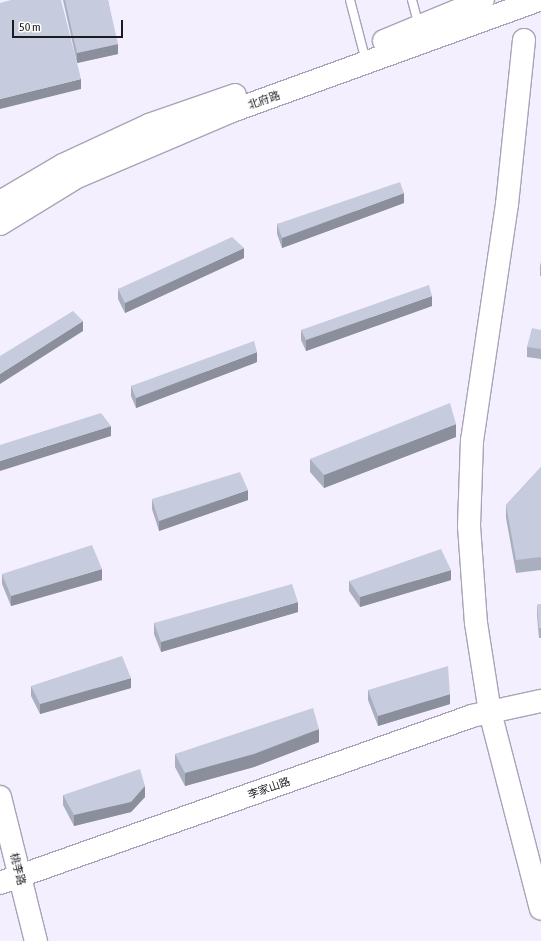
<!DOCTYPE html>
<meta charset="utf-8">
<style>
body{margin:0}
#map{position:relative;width:541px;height:941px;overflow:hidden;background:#f3efff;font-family:"Asap Condensed","Noto Sans SC",sans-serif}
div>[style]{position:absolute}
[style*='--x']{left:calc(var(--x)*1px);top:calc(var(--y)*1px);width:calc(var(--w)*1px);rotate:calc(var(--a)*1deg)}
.roads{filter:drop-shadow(1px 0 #a8a4b6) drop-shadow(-1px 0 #a8a4b6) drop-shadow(0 1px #a8a4b6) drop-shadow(0 -1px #a8a4b6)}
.lane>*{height:8px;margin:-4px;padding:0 4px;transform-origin:4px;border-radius:4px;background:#fff}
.secondary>*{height:22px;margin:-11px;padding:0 11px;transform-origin:11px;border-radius:11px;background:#fff}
.wall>*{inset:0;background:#aaafbf}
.shaded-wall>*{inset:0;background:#8b8e9b}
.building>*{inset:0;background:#c6cbde}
span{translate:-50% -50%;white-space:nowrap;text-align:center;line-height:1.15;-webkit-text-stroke:4px #fff;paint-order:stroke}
.street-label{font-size:11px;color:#1c1a21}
.scale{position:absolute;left:12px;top:20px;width:111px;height:18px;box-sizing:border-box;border:2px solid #1c1a21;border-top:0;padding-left:5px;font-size:12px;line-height:14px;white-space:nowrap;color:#1c1a21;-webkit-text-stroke:3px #fff;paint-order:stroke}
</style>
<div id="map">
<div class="roads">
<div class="lane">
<div style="--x:350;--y:0;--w:52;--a:75.4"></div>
<div style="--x:412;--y:0;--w:27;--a:75"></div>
</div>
<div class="secondary">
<div style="--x:524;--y:40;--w:165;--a:95.9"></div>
<div style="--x:507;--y:204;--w:239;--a:98.4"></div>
<div style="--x:472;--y:440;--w:86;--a:92"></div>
<div style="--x:469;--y:526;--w:97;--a:85.9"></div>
<div style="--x:476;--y:623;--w:90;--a:81.1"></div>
<div style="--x:490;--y:712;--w:203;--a:75.5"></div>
<div style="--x:384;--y:41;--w:107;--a:-22.5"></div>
<div style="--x:0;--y:202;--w:73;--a:-30.4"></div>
<div style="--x:63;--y:165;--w:95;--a:-24.9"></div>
<div style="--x:149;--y:125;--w:91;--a:-19.2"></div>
<div style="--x:0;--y:224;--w:88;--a:-31.5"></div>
<div style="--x:75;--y:178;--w:171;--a:-23.1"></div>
<div style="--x:232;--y:111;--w:326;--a:-19.9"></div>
<div style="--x:0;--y:797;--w:148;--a:76"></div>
<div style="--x:0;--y:883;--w:501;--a:-19.48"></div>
<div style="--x:472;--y:716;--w:71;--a:-12.3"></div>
</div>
</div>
<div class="wall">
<div style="clip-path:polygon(63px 0,108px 0,118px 54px,77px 63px)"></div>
<div style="clip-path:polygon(404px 203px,282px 248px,277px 234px,277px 224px)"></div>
<div style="clip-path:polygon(244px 258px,125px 313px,118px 299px,118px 289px)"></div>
<div style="clip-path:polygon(541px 262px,541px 276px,540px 276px,540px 266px)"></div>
<div style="clip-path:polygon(432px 306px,306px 351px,301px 340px,301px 330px)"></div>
<div style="clip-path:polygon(541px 330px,541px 359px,527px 357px,527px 347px)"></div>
<div style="clip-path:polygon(257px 362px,136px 408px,131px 396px,131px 386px)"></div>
<div style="clip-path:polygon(456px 437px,324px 488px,310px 472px,310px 459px)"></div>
<div style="clip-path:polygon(541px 467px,541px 570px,516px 573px,506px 518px,506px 505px)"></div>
<div style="clip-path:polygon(152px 499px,248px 500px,159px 531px,152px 509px)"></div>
<div style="clip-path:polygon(2px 574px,102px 580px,11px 606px,2px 584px)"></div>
<div style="clip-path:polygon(451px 580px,360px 607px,349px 591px,349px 581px)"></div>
<div style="clip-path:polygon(541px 604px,541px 638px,539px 638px,537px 615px,537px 605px)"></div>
<div style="clip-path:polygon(298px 612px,161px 652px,154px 634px,154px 623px)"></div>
<div style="clip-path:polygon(31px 686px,131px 688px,40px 714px,31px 696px)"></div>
<div style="clip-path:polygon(368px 690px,450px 704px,378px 726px,368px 700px)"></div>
<div style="clip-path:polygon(319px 742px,254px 767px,185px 786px,175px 767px,175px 754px)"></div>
<div style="clip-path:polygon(63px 795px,145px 797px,131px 812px,74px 826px,63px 805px)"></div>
</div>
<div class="shaded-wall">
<div style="clip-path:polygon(118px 44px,118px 54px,77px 63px,77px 53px)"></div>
<div style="clip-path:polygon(81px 79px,81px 89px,0 109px,0 99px)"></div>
<div style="clip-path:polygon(404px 193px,404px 203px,282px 248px,282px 238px)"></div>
<div style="clip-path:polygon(244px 248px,244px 258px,125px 313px,125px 303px)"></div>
<div style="clip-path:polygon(432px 296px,432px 306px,306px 351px,306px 340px)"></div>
<div style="clip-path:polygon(83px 321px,83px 331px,0 384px,0 374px)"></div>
<div style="clip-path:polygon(257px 352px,257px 362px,136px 408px,136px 398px)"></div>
<div style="clip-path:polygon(456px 424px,456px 437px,324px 488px,324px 475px)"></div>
<div style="clip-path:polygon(111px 426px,111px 436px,0 471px,0 461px)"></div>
<div style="clip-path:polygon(248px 490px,248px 500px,159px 531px,159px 521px)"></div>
<div style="clip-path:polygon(102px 569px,102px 580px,11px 606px,11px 596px)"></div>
<div style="clip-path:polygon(451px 570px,451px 580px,360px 607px,360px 597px)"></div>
<div style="clip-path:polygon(298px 602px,298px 612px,161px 652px,161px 642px)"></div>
<div style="clip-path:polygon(131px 678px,131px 688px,40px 714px,40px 704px)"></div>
<div style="clip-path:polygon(450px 694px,450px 704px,378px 726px,378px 716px)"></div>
<div style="clip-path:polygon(319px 729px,319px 742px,254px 767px,185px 786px,185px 773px)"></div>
<div style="clip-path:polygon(145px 786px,145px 797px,131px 812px,74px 826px,74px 815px)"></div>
</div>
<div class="building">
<div style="clip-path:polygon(11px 0,61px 0,81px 79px,0 99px,0 3px)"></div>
<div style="clip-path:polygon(65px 0,108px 0,118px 44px,77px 53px)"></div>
<div style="clip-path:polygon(400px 182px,404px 193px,282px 238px,277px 224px)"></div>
<div style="clip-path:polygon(232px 237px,244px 248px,125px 303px,118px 289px)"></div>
<div style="clip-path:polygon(429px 285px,432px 296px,306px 340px,301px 330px)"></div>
<div style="clip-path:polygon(73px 311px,83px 321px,0 374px,0 356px)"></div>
<div style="clip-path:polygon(532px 328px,541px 330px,541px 349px,527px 347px)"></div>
<div style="clip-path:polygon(254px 341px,257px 352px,136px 398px,131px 386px)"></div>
<div style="clip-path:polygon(450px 403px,456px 424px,324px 475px,310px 459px)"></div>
<div style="clip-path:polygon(101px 413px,111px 426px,0 461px,0 445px)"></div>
<div style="clip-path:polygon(541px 467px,541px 557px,516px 560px,506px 505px)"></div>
<div style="clip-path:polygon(240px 472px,248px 490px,159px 521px,152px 499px)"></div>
<div style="clip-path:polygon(92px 545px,102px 569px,11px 596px,2px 574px)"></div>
<div style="clip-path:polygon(441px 549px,451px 570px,360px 597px,349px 581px)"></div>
<div style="clip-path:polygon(292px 584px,298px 602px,161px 642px,154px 623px)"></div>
<div style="clip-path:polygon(541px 604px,541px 628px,539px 628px,537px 605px)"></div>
<div style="clip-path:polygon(122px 656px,131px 678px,40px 704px,31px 686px)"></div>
<div style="clip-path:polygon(448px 666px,450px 694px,378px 716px,368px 690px)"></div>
<div style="clip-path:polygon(313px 708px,319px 729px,254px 754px,185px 773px,175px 754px)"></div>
<div style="clip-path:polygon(140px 769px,145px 786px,131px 802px,74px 815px,63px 795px)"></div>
</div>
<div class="street-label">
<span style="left:264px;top:100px;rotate:-19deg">北府路</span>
<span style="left:269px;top:788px;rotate:-19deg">李家山路</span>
<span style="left:18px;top:869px;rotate:76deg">桃李路</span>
</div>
<div class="scale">50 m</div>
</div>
